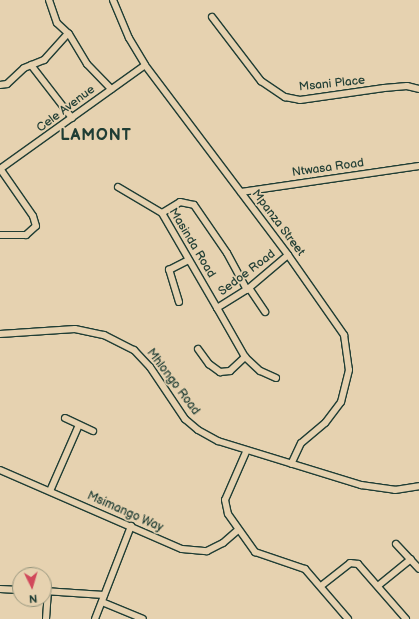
<!DOCTYPE html>
<style>
body{margin:0}
#map{position:relative;width:419px;height:619px;overflow:hidden;background:#e6d2b0;font-family:"Balsamiq Sans",sans-serif}
div>[style]{position:absolute}
[style*='--x']{left:calc(var(--x)*1px);top:calc(var(--y)*1px);width:calc(var(--w)*1px);rotate:calc(var(--a)*1deg)}
.roads{filter:drop-shadow(1px 0 #1f3d34) drop-shadow(-1px 0 #1f3d34) drop-shadow(0 1px #1f3d34) drop-shadow(0 -1px #1f3d34)}
.street>*{height:6px;margin:-3px;padding:0 3px;transform-origin:3px;border-radius:3px;background:#e6d2b0}
span{translate:-50% -50%;white-space:nowrap;text-align:center;line-height:1.15;-webkit-text-stroke:3.5px #e6d2b0;paint-order:stroke}
.street-label{font-size:12px;color:#1f3d34}
.district-label{font-size:16px;color:#1f3d34;font-weight:700;letter-spacing:1px}
.north{position:absolute;left:12px;top:567px;width:40px;height:40px;box-sizing:border-box;background:#e6d2b0;border:1px solid #96967e;border-radius:50%;rotate:175deg;font-size:11px;font-weight:700;line-height:16px;text-align:center;color:#1f3d34}
.north::after{content:'';display:block;margin:auto;width:14px;height:18px;background:#d1495b;clip-path:polygon(50% 0,100% 100%,50% 72%,0 100%)}
</style>
<div id="map">
<div class="roads">
<div class="street">
<div style="--x:49;--y:0;--w:24;--a:71"></div>
<div style="--x:57;--y:23;--w:16;--a:43"></div>
<div style="--x:69;--y:34;--w:35;--a:59"></div>
<div style="--x:87;--y:64;--w:35;--a:46"></div>
<div style="--x:113;--y:0;--w:41;--a:67.2"></div>
<div style="--x:129;--y:38;--w:31;--a:59"></div>
<div style="--x:145;--y:65;--w:238;--a:53"></div>
<div style="--x:288;--y:255;--w:98;--a:55"></div>
<div style="--x:344;--y:335;--w:35;--a:82"></div>
<div style="--x:349;--y:370;--w:33;--a:104"></div>
<div style="--x:341;--y:402;--w:26;--a:127"></div>
<div style="--x:325;--y:423;--w:31;--a:140"></div>
<div style="--x:301;--y:443;--w:23;--a:115"></div>
<div style="--x:212;--y:17;--w:81;--a:52.6"></div>
<div style="--x:261;--y:81;--w:29;--a:34"></div>
<div style="--x:285;--y:97;--w:15;--a:11"></div>
<div style="--x:300;--y:100;--w:85;--a:-8.1"></div>
<div style="--x:384;--y:88;--w:23;--a:-5"></div>
<div style="--x:407;--y:86;--w:12;--a:14"></div>
<div style="--x:31;--y:65;--w:67;--a:52.3"></div>
<div style="--x:0;--y:85;--w:7;--a:-8"></div>
<div style="--x:7;--y:84;--w:23;--a:-43"></div>
<div style="--x:24;--y:68;--w:22;--a:-22"></div>
<div style="--x:44;--y:60;--w:36;--a:-48"></div>
<div style="--x:0;--y:169;--w:178;--a:-35.6"></div>
<div style="--x:118;--y:187;--w:51;--a:30.6"></div>
<div style="--x:162;--y:213;--w:110;--a:59.9"></div>
<div style="--x:241;--y:192;--w:180;--a:-8.3"></div>
<div style="--x:162;--y:213;--w:21;--a:-31"></div>
<div style="--x:180;--y:202;--w:14;--a:12"></div>
<div style="--x:194;--y:205;--w:58;--a:55.5"></div>
<div style="--x:227;--y:253;--w:42;--a:61.6"></div>
<div style="--x:0;--y:235;--w:26;--a:0"></div>
<div style="--x:26;--y:235;--w:13;--a:-42"></div>
<div style="--x:36;--y:226;--w:10;--a:-107"></div>
<div style="--x:33;--y:216;--w:56;--a:-124.8"></div>
<div style="--x:249;--y:288;--w:29;--a:56"></div>
<div style="--x:179;--y:302;--w:34;--a:-107"></div>
<div style="--x:169;--y:270;--w:22;--a:-27"></div>
<div style="--x:0;--y:334;--w:75;--a:-3.8"></div>
<div style="--x:75;--y:329;--w:30;--a:12"></div>
<div style="--x:104;--y:335;--w:34;--a:27"></div>
<div style="--x:134;--y:350;--w:23;--a:47"></div>
<div style="--x:150;--y:367;--w:63;--a:56.1"></div>
<div style="--x:185;--y:419;--w:17;--a:40"></div>
<div style="--x:198;--y:430;--w:23;--a:29"></div>
<div style="--x:218;--y:441;--w:150;--a:17.1"></div>
<div style="--x:361;--y:485;--w:34;--a:8"></div>
<div style="--x:395;--y:490;--w:24;--a:-9"></div>
<div style="--x:198;--y:349;--w:19;--a:54"></div>
<div style="--x:209;--y:364;--w:14;--a:36"></div>
<div style="--x:220;--y:372;--w:10;--a:-6"></div>
<div style="--x:230;--y:371;--w:21;--a:-43"></div>
<div style="--x:276;--y:378;--w:17;--a:-156"></div>
<div style="--x:260;--y:371;--w:21;--a:-137"></div>
<div style="--x:245;--y:357;--w:56;--a:-119.7"></div>
<div style="--x:217;--y:308;--w:38;--a:-32"></div>
<div style="--x:249;--y:288;--w:51;--a:-40.2"></div>
<div style="--x:65;--y:418;--w:31;--a:25"></div>
<div style="--x:246;--y:452;--w:52;--a:113.6"></div>
<div style="--x:225;--y:500;--w:14;--a:78"></div>
<div style="--x:228;--y:514;--w:47;--a:54.6"></div>
<div style="--x:255;--y:552;--w:53;--a:18.8"></div>
<div style="--x:305;--y:569;--w:66;--a:49.3"></div>
<div style="--x:0;--y:470;--w:198;--a:23.5"></div>
<div style="--x:182;--y:549;--w:25;--a:5"></div>
<div style="--x:207;--y:551;--w:18;--a:-27"></div>
<div style="--x:223;--y:543;--w:20;--a:-41"></div>
<div style="--x:50;--y:491;--w:72;--a:-66.3"></div>
<div style="--x:396;--y:544;--w:34;--a:47"></div>
<div style="--x:379;--y:585;--w:41;--a:-39.1"></div>
<div style="--x:321;--y:586;--w:37;--a:-38"></div>
<div style="--x:350;--y:563;--w:8;--a:7"></div>
<div style="--x:358;--y:564;--w:73;--a:48.9"></div>
<div style="--x:0;--y:589;--w:20;--a:3"></div>
<div style="--x:44;--y:591;--w:60;--a:3.8"></div>
<div style="--x:102;--y:602;--w:44;--a:22.5"></div>
<div style="--x:46;--y:619;--w:27;--a:-86"></div>
<div style="--x:95;--y:619;--w:100;--a:-68.8"></div>
</div>
</div>
<div class="street-label">
<span style="left:332px;top:84px;rotate:-6deg">Msani Place</span>
<span style="left:66px;top:109px;rotate:-37deg">Cele Avenue</span>
<span style="left:328px;top:168px;rotate:-8deg">Ntwasa Road</span>
<span style="left:278px;top:223px;rotate:53deg">Mpanza Street</span>
<span style="left:192px;top:243px;rotate:59deg">Masinda Road</span>
<span style="left:247px;top:273px;rotate:-37deg">Sedoe Road</span>
<span style="left:173px;top:382px;rotate:53deg">Mhlongo Road</span>
<span style="left:125px;top:512px;rotate:24deg">Msimango Way</span>
</div>
<div class="district-label">
<span style="left:96px;top:136px">LAMONT</span>
</div>
<div class="north">N</div>
</div>
